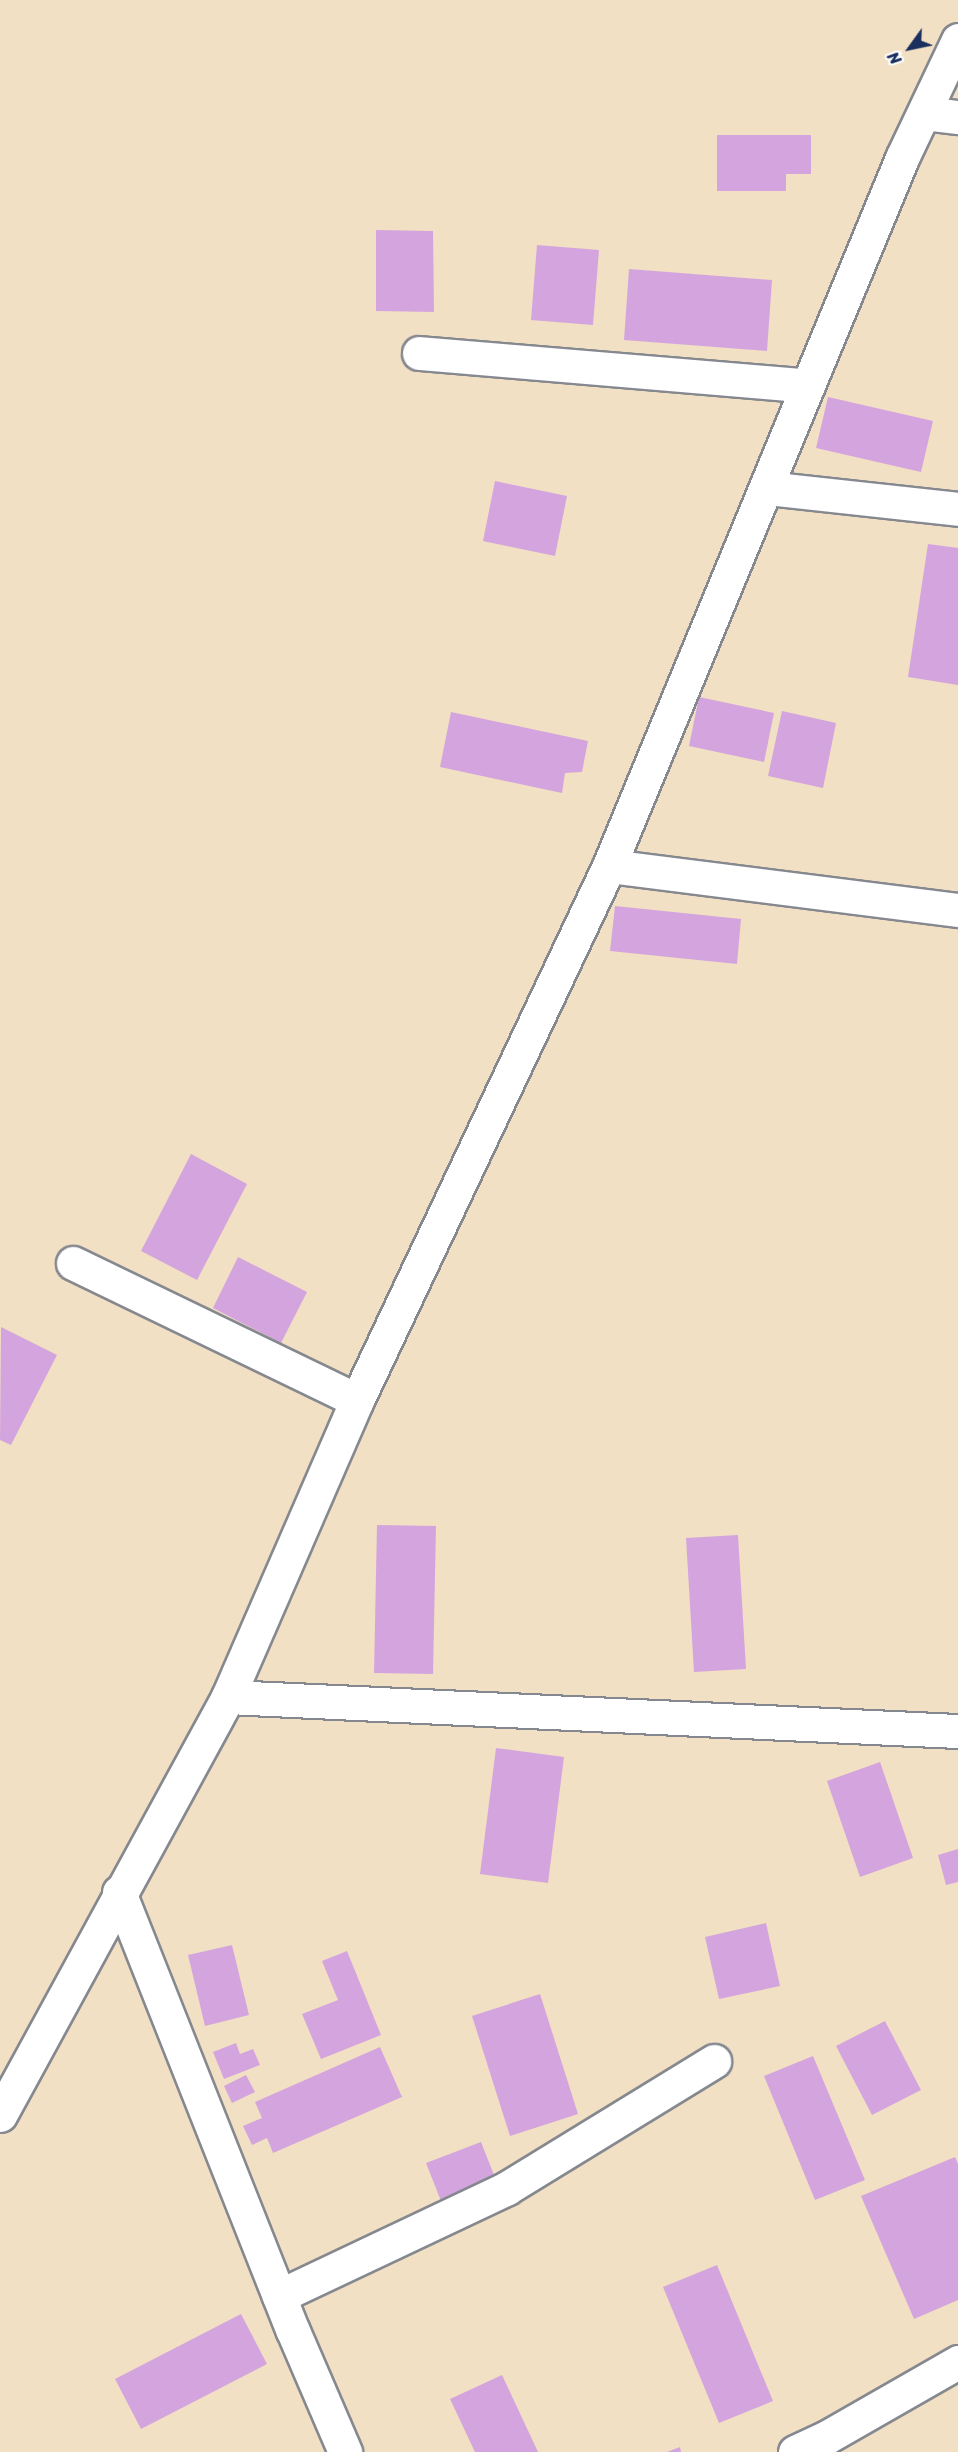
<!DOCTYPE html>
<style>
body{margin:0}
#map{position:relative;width:958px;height:2452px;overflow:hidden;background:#f1e0c3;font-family:Sriracha,sans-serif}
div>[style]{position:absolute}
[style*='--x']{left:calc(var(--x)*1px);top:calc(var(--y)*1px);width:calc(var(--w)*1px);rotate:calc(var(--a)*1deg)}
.building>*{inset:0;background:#d4a4de}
.roads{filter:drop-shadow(2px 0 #868890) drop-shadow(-2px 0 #868890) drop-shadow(0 2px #868890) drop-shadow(0 -2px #868890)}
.minor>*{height:33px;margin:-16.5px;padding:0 16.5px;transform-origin:16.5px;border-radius:16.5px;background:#fff}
span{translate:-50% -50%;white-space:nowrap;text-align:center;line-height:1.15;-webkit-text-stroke:5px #fff;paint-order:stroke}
.north{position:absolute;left:880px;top:18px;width:60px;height:60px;-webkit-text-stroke:4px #fff;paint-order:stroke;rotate:237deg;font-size:16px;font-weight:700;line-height:24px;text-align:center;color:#1b2f5e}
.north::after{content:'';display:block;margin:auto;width:21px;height:27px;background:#1b2f5e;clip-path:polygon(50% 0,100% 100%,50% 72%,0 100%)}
</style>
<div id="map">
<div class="building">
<div style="clip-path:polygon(717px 135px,811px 135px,811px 174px,786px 174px,786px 191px,717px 191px)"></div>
<div style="clip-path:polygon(376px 230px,433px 231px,434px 312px,376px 311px)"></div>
<div style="clip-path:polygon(537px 245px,599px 250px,593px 325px,531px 320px)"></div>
<div style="clip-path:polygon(629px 269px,772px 280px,767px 351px,624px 340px)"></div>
<div style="clip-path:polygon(828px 397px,933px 421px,921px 472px,816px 448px)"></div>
<div style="clip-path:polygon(495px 481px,567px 496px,555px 556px,483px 541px)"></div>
<div style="clip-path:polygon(928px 544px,958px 548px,958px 685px,908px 677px)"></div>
<div style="clip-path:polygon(699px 697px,774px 713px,764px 762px,689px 746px)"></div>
<div style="clip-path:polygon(782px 711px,836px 723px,823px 788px,768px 776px)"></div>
<div style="clip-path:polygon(451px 712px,588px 741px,582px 772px,565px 773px,562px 793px,440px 767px)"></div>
<div style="clip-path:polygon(615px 906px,741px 919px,737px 964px,610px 951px)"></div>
<div style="clip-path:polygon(191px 1154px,247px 1184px,197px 1280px,141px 1251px)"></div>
<div style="clip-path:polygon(238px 1257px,307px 1292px,281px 1343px,213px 1308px)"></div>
<div style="clip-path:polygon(1px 1327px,57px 1355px,11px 1445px,0 1440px)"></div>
<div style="clip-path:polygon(377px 1525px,436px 1526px,433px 1674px,374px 1673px)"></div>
<div style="clip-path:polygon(738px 1535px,746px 1669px,694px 1672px,686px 1538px)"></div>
<div style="clip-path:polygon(496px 1748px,564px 1757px,548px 1883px,480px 1874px)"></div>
<div style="clip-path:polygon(880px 1762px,913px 1858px,860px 1877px,827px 1781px)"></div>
<div style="clip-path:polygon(958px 1849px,958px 1882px,946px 1885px,938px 1855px)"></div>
<div style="clip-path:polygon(766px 1923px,780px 1986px,719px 1999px,705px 1937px)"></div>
<div style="clip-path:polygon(232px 1945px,249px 2015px,205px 2026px,188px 1955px)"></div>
<div style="clip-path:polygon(347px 1951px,381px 2035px,321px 2059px,302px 2014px,338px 2000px,322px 1961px)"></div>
<div style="clip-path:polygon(540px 1994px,578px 2114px,510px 2136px,472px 2016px)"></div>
<div style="clip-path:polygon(885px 2021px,921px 2090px,872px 2115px,836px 2046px)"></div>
<div style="clip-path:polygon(236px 2043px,240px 2054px,253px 2049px,260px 2065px,224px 2079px,213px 2052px)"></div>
<div style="clip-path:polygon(380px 2047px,402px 2097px,273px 2153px,267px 2138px,252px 2145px,243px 2126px,262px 2118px,255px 2102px)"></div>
<div style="clip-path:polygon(813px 2056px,865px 2180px,815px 2200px,764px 2076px)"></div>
<div style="clip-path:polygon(246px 2075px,255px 2092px,232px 2103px,224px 2086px)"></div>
<div style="clip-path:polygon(481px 2142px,496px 2180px,441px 2201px,426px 2163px)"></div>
<div style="clip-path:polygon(955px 2157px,958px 2164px,958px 2300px,914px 2319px,861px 2196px)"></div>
<div style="clip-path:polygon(717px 2265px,773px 2401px,719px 2423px,663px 2287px)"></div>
<div style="clip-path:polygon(241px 2314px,267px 2364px,141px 2429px,115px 2379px)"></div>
<div style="clip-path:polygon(502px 2375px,538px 2452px,475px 2452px,450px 2399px)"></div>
<div style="clip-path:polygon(680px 2447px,681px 2452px,667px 2452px)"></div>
</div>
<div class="roads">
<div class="minor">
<div style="--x:958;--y:40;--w:131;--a:115.4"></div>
<div style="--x:902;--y:158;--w:766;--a:112.48"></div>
<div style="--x:609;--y:866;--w:590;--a:115.26"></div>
<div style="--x:357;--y:1400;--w:324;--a:113.5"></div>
<div style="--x:228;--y:1697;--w:731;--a:2.67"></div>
<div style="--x:924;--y:113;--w:34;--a:7"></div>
<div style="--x:419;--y:353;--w:390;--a:4.8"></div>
<div style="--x:766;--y:488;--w:193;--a:6.2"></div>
<div style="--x:609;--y:866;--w:352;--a:7.2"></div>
<div style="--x:73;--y:1263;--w:315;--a:25.8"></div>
<div style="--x:119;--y:1892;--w:472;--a:68.4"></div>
<div style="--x:293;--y:2331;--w:132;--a:66.7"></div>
<div style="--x:0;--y:2115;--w:476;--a:-61.4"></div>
<div style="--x:279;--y:2296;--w:252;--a:-25.3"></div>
<div style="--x:507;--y:2188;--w:243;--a:-31.5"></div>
<div style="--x:795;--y:2452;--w:35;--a:-25"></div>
<div style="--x:827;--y:2437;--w:151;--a:-29.8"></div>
</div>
</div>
<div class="north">N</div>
</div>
